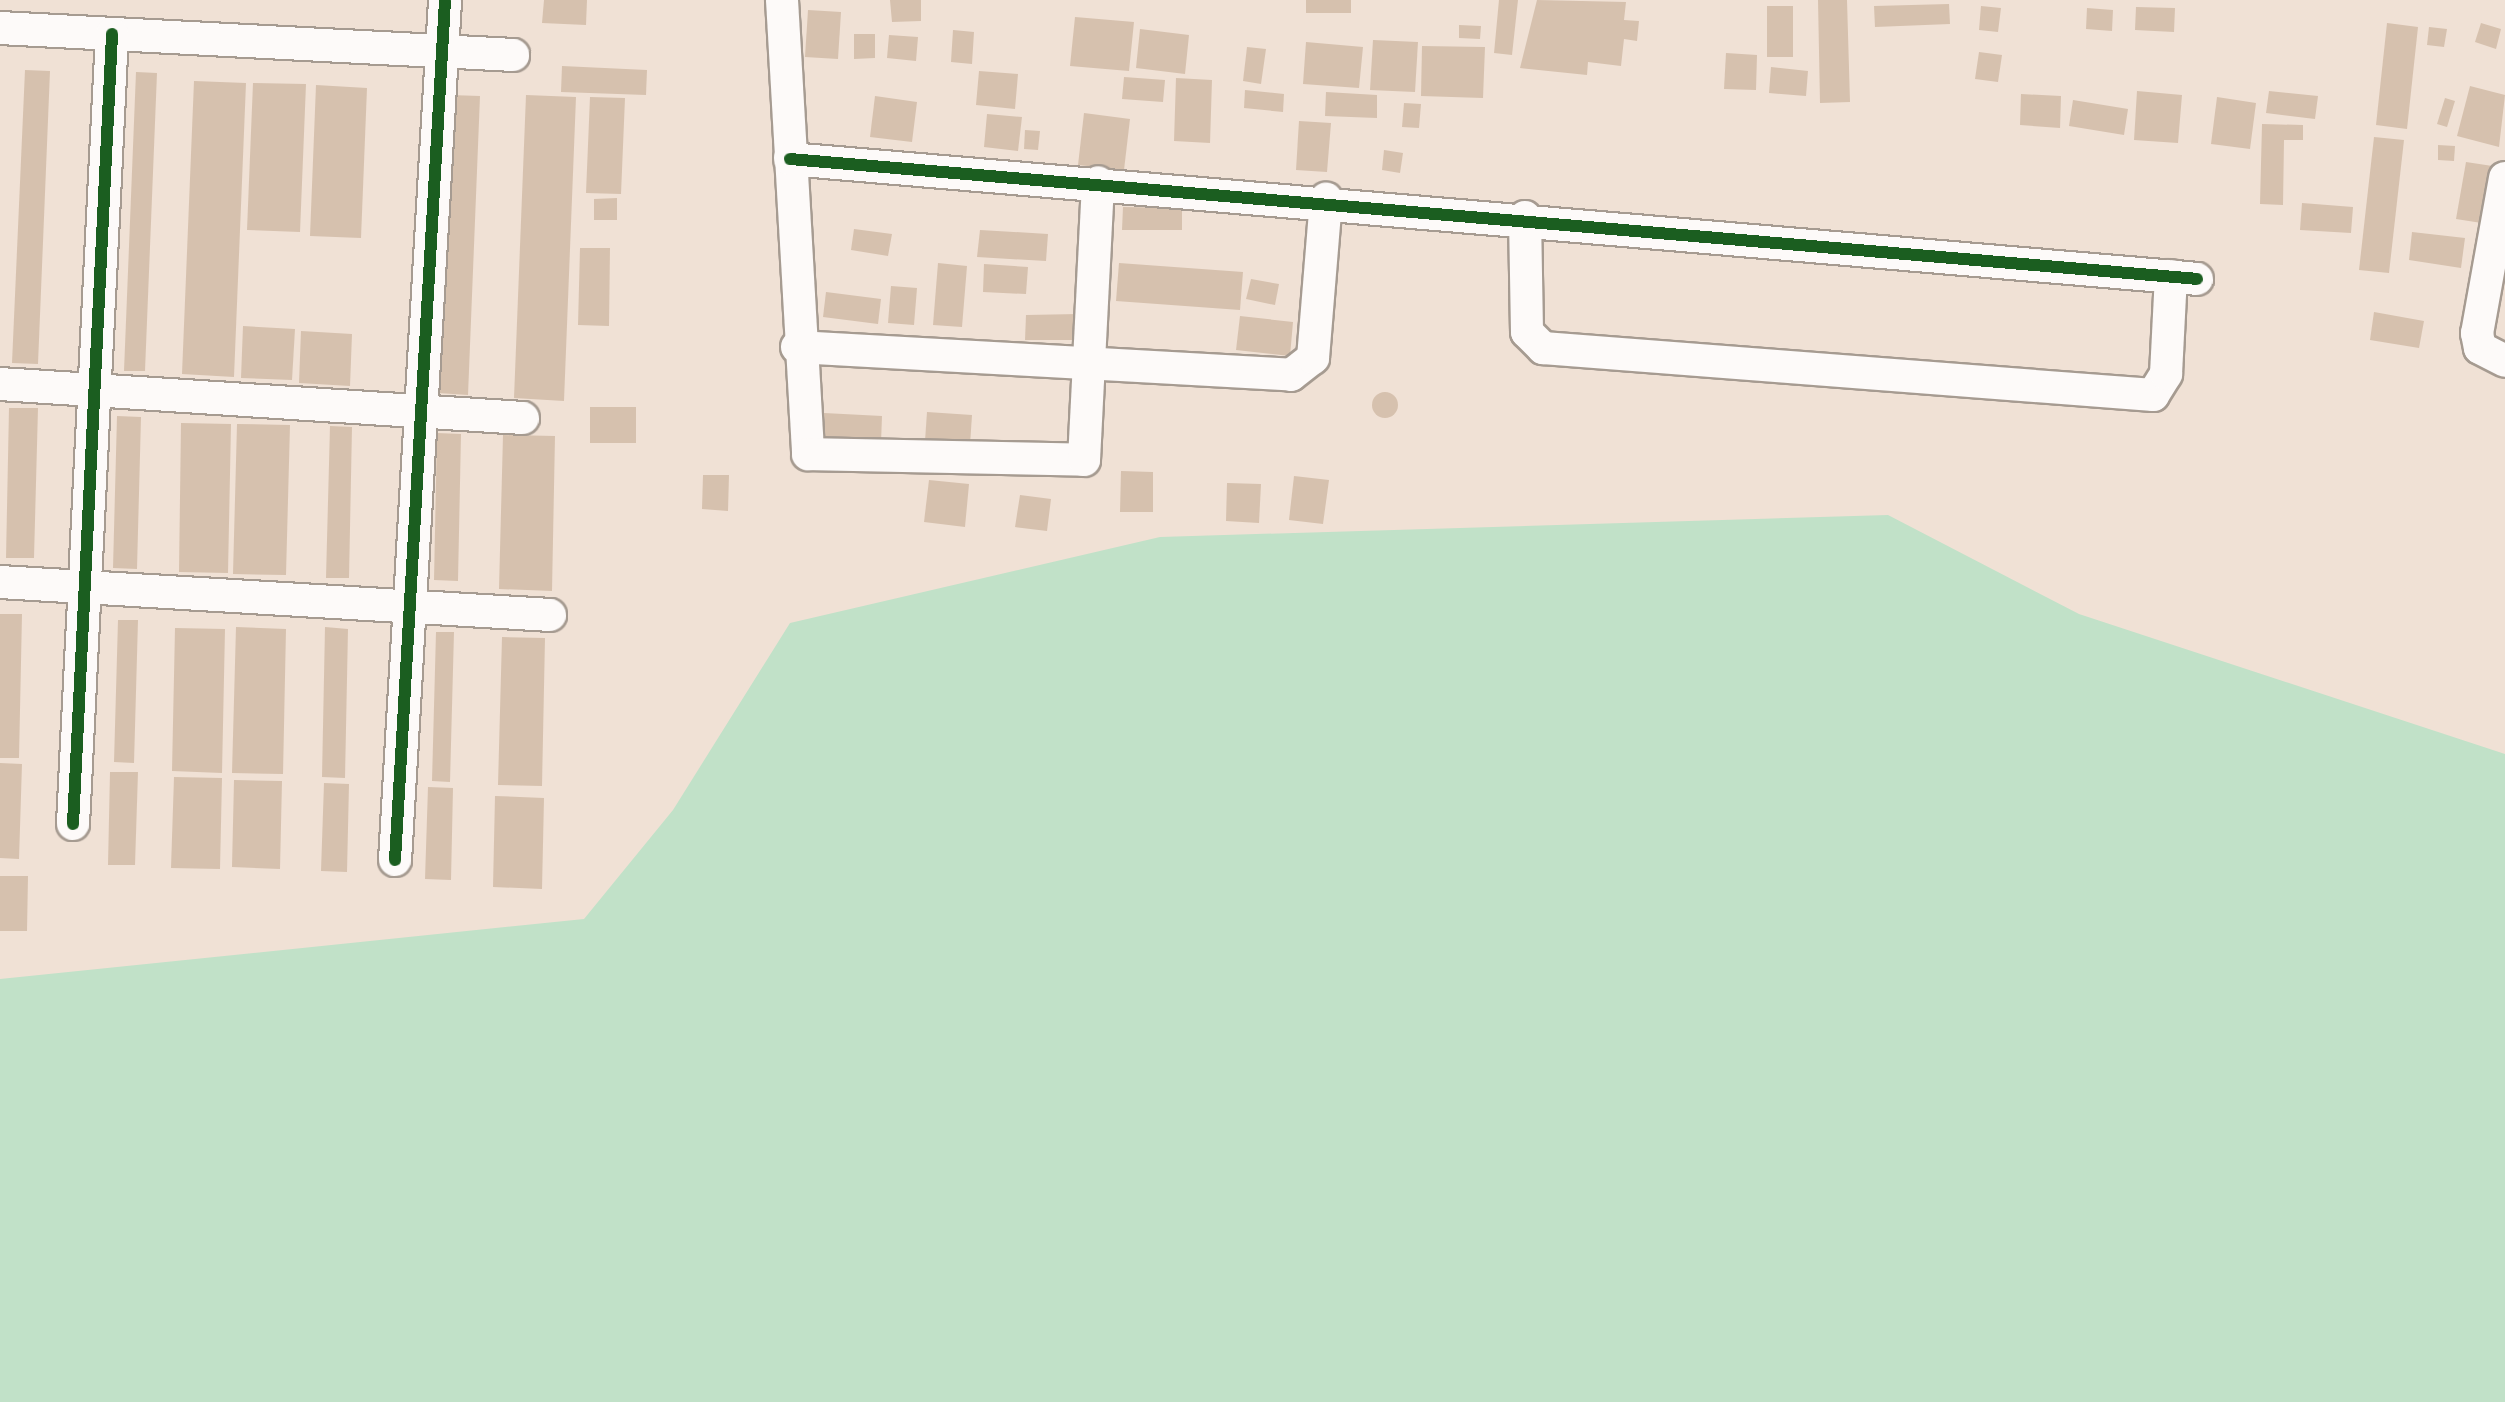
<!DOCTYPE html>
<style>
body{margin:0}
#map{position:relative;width:2505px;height:1402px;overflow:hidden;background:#f0e1d5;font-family:"Exo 2",sans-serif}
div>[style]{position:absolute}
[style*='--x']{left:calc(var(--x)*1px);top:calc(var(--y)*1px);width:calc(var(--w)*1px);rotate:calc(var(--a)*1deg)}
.green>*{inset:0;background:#c1e1c8}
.building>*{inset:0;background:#d6c1ae}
.round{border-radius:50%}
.roads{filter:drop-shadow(2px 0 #a69b91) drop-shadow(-2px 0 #a69b91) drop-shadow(0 2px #a69b91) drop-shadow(0 -2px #a69b91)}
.street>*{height:32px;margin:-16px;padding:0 16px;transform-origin:16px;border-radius:16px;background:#fdfaf9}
.cycleway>*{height:12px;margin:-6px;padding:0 6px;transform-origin:6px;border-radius:6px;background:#1b5e20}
span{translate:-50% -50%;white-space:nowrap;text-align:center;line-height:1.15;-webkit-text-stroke:10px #fbe0ca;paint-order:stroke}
</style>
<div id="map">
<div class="green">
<div style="clip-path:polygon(1888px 515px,2079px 614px,2505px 754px,2505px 1402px,0 1402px,0 979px,584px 919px,673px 810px,790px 623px,1160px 537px)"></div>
</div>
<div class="building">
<div style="clip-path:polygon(544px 0,587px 0,586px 25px,542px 23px)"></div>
<div style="clip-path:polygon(890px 0,921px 0,921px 21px,892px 22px)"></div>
<div style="clip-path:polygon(1306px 0,1351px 0,1351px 13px,1306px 13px)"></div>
<div style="clip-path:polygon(1499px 0,1518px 0,1512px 55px,1494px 53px)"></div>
<div style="clip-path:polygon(1537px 0,1626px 2px,1624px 20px,1639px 21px,1637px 41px,1624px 39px,1621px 66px,1588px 62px,1587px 75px,1520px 68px)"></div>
<div style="clip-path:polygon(1818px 0,1847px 0,1850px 102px,1820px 103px)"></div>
<div style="clip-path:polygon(1949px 4px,1950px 24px,1875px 27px,1874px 6px)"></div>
<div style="clip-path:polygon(1767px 6px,1793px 6px,1793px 57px,1767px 57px)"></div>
<div style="clip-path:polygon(1981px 6px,2001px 8px,1998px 32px,1979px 30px)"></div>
<div style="clip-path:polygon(2136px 7px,2175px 8px,2174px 32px,2135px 30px)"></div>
<div style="clip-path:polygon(2087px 8px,2113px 10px,2112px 31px,2086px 29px)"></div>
<div style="clip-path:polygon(808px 10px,841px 12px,838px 59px,805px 57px)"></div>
<div style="clip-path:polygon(1075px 17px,1134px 22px,1129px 71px,1070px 66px)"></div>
<div style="clip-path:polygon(2387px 23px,2418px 27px,2407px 129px,2376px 125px)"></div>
<div style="clip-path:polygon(2481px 23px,2501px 29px,2496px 49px,2475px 42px)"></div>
<div style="clip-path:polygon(1459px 25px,1481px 26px,1480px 39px,1459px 38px)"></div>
<div style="clip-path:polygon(2429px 27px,2447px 29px,2444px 47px,2427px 45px)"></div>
<div style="clip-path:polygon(1140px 29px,1189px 35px,1185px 74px,1136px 68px)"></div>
<div style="clip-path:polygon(953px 30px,974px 32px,972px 64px,951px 62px)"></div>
<div style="clip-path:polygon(854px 34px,875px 34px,875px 58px,854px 59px)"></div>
<div style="clip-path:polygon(889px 35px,918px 37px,916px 61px,887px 58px)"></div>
<div style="clip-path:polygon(1373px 40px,1418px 42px,1415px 92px,1370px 90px)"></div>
<div style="clip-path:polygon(1306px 42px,1363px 47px,1359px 88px,1303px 84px)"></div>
<div style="clip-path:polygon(1422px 46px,1485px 47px,1483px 98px,1421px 96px)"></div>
<div style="clip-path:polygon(1247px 47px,1266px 49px,1261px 84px,1243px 81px)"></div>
<div style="clip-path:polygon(1979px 52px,2002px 55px,1998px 82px,1975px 79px)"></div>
<div style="clip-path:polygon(1726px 53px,1757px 55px,1756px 90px,1724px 89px)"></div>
<div style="clip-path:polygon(562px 66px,647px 70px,646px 95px,561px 92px)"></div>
<div style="clip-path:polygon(1771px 67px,1808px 71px,1806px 96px,1769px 93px)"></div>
<div style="clip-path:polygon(25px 70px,50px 71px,38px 364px,12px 363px)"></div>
<div style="clip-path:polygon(979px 71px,1018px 74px,1015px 109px,976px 105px)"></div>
<div style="clip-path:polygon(136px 72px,157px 73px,145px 371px,124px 371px)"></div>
<div style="clip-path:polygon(1124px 77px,1165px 80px,1163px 102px,1122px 99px)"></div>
<div style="clip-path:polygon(1176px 78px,1212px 80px,1210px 143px,1174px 141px)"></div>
<div style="clip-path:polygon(194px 81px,246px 83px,234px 377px,182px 374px)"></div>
<div style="clip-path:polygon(253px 83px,306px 84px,300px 232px,247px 230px)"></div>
<div style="clip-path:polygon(316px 85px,367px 88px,361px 238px,310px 236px)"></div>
<div style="clip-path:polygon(2470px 86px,2505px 95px,2499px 147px,2457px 136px)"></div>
<div style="clip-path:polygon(1245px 90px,1284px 94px,1283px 112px,1244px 108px)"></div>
<div style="clip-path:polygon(2137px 91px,2182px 95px,2178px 143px,2134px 140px)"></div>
<div style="clip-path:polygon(2269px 91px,2318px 96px,2315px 119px,2266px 113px)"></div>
<div style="clip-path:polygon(1326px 92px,1377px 95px,1377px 118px,1325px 116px)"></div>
<div style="clip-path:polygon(2021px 94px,2061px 96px,2060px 128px,2020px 125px)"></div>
<div style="clip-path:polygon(450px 95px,480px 96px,468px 395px,438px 393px)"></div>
<div style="clip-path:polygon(526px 95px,576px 97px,564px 401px,514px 398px)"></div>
<div style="clip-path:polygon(875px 96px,917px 102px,912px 142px,870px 137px)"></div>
<div style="clip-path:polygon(590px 97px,625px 98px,621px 194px,586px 193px)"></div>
<div style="clip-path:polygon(2217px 97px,2256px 103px,2250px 149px,2211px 144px)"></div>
<div style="clip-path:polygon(2445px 98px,2455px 101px,2447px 127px,2437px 124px)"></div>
<div style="clip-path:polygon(2073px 100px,2128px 109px,2124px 135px,2069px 126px)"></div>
<div style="clip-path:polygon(1404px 103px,1421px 104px,1419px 128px,1402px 127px)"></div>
<div style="clip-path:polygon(1084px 113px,1130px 119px,1124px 170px,1078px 165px)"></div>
<div style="clip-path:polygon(987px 114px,1022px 117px,1018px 151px,984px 147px)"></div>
<div style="clip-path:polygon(1299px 121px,1331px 123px,1327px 172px,1296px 170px)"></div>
<div style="clip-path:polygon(2262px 124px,2303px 125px,2303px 140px,2284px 140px,2283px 205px,2260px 204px)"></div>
<div style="clip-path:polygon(1025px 130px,1040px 131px,1038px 150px,1024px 149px)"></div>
<div style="clip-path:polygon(2374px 137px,2404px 140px,2389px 273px,2359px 270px)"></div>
<div style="clip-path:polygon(2438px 145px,2455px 146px,2454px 161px,2438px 160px)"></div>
<div style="clip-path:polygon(1384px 150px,1403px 153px,1400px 173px,1382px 170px)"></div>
<div style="clip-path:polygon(2466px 162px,2499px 167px,2488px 224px,2456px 219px)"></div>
<div style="clip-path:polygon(617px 198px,617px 220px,594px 220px,594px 199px)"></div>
<div style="clip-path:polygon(2302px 203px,2353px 207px,2351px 233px,2300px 230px)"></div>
<div style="clip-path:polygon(1123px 207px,1182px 208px,1182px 230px,1122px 230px)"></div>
<div style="clip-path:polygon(854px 229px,892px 234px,888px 256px,851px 250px)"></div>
<div style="clip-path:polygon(980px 230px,1048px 234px,1046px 261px,977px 257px)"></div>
<div style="clip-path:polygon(2412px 232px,2465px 238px,2461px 268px,2409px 260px)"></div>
<div style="clip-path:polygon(580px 248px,610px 248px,609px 326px,578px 325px)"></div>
<div style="clip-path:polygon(938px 263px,967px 266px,962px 327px,933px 325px)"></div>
<div style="clip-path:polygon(1119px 263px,1243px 272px,1240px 310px,1116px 301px)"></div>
<div style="clip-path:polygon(984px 264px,1028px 267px,1026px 294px,983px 292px)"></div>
<div style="clip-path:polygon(1251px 279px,1279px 284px,1275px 305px,1246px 299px)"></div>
<div style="clip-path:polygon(891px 286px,917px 288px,914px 325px,888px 323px)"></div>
<div style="clip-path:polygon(826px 292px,881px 299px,878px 324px,823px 317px)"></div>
<div style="clip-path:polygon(2374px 312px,2424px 321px,2419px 348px,2370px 340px)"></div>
<div style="clip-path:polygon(1078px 314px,1079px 340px,1025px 340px,1026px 315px)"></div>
<div style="clip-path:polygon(1240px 316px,1293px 322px,1290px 356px,1236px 350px)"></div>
<div style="clip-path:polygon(243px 326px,295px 329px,292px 380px,241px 378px)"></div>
<div style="clip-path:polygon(301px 331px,352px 334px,350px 386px,299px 383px)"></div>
<div class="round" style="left:1372px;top:392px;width:26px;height:26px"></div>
<div style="clip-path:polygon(590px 407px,636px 407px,636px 443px,590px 443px)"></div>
<div style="clip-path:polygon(9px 408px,38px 408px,34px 558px,6px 558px)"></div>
<div style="clip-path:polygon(927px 412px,972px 415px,970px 445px,925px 441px)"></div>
<div style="clip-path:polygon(824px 413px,882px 416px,881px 443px,823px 440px)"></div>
<div style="clip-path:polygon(117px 416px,141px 417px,137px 569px,113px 568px)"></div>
<div style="clip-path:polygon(181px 423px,231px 424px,228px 573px,179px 572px)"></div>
<div style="clip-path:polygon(237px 424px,290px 425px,286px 575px,233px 574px)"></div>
<div style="clip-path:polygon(330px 426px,352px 427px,349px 578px,326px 578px)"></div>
<div style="clip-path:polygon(437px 433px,461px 434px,458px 581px,434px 580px)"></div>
<div style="clip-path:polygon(503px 435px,555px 436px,552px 591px,499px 589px)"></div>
<div style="clip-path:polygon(1121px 471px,1153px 472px,1153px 512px,1120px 512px)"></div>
<div style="clip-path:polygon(703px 475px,729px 475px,728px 511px,702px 509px)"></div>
<div style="clip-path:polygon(1294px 476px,1329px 480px,1323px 524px,1289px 520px)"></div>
<div style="clip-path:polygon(929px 480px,969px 484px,965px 527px,924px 522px)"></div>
<div style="clip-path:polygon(1227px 483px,1261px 484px,1259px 523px,1226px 521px)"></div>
<div style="clip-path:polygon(1020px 495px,1051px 499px,1047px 531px,1015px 527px)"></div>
<div style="clip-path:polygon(0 614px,22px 614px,19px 758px,0 758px)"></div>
<div style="clip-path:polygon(118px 620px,138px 620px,134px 763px,114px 762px)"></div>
<div style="clip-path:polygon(236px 627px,286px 629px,283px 774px,232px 773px)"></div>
<div style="clip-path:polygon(325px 627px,348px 629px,345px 778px,322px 777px)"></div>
<div style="clip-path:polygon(175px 628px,225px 629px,222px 773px,172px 771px)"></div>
<div style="clip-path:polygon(436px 632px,454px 632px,450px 782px,432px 781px)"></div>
<div style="clip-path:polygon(502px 637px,545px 638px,542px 786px,498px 785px)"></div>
<div style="clip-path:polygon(0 763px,22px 764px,19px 859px,0 858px)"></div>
<div style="clip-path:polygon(110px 772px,138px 772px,135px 865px,108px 865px)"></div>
<div style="clip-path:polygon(174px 777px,222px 778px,220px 869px,171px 868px)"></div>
<div style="clip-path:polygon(234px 780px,282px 781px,280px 869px,232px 867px)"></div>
<div style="clip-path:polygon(324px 783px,349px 784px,347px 872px,321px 871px)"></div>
<div style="clip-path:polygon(428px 787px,453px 788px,451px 880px,425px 879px)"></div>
<div style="clip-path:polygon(495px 796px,544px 798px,542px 889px,493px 887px)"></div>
<div style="clip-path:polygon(0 876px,28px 876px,27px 931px,0 931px)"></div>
</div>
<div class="roads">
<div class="street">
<div style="--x:782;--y:0;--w:455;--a:86.7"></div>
<div style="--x:808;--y:454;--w:276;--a:1.2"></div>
<div style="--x:1084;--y:460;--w:278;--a:-87.1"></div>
<div style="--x:0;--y:28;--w:514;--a:3.01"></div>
<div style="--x:790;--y:159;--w:1412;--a:4.87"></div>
<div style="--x:2505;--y:178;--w:158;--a:100.2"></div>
<div style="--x:2477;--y:333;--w:15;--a:79"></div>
<div style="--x:2480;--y:348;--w:28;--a:27"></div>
<div style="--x:1525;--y:217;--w:115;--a:89"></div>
<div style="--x:1527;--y:332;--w:23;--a:45"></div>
<div style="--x:1543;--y:348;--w:612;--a:4.41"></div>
<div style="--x:2153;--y:395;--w:25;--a:-58"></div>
<div style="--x:2166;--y:374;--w:98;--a:-87.1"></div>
<div style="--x:797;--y:347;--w:495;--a:3.2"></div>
<div style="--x:1291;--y:375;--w:28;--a:-38"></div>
<div style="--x:1313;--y:358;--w:160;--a:-85.3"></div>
<div style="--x:0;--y:384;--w:524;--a:3.72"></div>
<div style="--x:0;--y:582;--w:551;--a:3.43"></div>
<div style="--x:73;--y:824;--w:791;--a:-87.17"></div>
<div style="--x:395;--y:860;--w:861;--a:-86.67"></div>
</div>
</div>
<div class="cycleway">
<div style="--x:790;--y:159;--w:1412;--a:4.87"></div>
<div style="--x:73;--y:824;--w:791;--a:-87.17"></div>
<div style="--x:395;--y:860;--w:861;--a:-86.67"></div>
</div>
</div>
